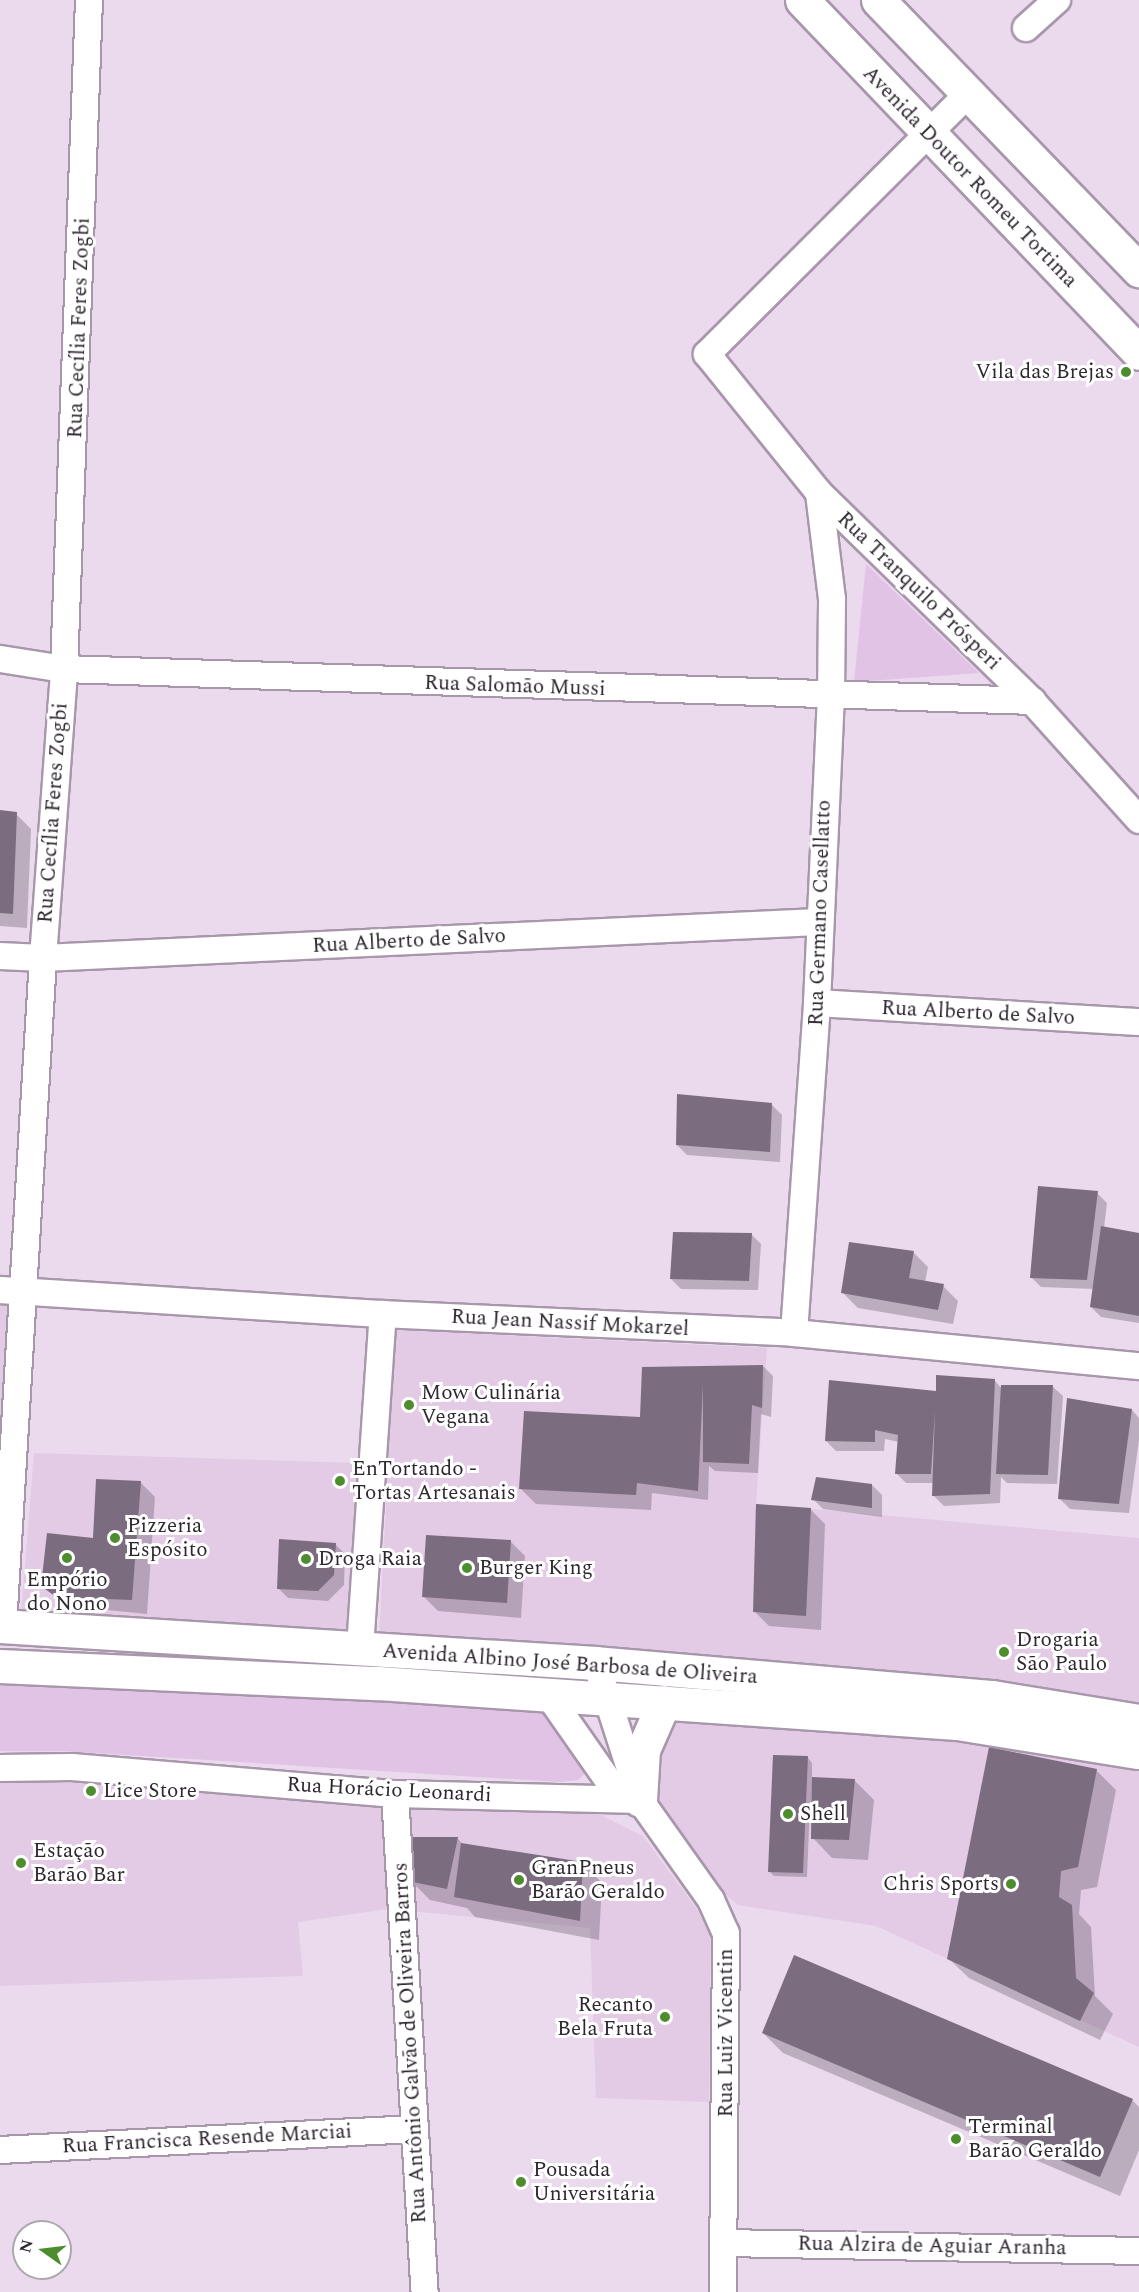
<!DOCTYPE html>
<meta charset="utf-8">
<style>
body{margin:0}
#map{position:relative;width:1139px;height:2292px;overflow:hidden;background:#ebd9ee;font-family:Spectral,serif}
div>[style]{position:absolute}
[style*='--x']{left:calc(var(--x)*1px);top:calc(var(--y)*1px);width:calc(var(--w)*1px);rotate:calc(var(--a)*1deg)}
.built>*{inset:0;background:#e3cbe6}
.green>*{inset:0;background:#e1c3e5}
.shadow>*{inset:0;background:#0003}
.building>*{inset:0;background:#7c6c7f}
.roads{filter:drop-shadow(2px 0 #a897ab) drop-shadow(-2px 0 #a897ab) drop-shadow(0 2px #a897ab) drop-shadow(0 -2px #a897ab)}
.street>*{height:26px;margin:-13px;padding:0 13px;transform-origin:13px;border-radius:13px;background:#fff}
.secondary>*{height:33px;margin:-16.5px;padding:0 16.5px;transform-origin:16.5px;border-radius:16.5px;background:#fff}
.primary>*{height:33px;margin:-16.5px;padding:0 16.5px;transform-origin:16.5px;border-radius:16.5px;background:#fff}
.dots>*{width:16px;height:16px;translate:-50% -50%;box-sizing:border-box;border:3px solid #fff;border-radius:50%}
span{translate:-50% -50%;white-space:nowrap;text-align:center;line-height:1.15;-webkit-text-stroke:6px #fff;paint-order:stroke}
.street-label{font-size:21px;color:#2e2730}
.poi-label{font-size:21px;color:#2e2730}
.right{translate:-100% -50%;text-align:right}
.left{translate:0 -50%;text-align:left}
.north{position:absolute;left:12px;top:2220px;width:60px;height:60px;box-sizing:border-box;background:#fff;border:2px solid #aba9ac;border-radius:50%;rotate:284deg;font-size:16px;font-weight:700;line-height:24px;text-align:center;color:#2e2730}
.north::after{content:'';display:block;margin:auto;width:21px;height:27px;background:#4e8d2e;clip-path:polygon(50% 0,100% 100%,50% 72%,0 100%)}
</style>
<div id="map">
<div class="built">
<div style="clip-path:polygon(0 1302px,10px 1303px,0 1443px)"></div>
<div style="clip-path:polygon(395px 1330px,767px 1348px,756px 1504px,1139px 1538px,1139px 1716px,379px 1638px)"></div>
<div style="clip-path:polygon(34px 1453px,361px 1463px,354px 1637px,21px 1615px)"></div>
<div style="clip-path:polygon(674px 1718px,918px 1729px,1139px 1765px,1139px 2047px,876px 1926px,738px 1905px,706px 1878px,657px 1804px,659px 1758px)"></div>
<div style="clip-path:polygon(69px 1780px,413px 1808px,593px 1811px,643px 1836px,711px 1928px,709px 2102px,596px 2098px,590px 1928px,388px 1909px,298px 1922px,303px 1976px,0 1986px,0 1783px)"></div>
</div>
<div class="green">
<div style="clip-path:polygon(866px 564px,979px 673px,854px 682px)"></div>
<div style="clip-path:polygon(0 1679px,545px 1711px,586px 1772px,578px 1780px,560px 1782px,61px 1751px,0 1751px)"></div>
</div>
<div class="shadow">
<div style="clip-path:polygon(0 812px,16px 814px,31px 829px,27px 928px,0 926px)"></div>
<div style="clip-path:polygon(772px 1105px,782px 1115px,780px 1162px,687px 1155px,677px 1145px)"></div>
<div style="clip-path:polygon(1097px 1193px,1107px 1203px,1104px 1228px,1139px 1234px,1139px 1323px,1101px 1317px,1091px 1307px,1094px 1289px,1041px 1287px,1031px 1277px)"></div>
<div style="clip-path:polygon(751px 1234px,761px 1244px,758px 1290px,681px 1289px,671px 1279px)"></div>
<div style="clip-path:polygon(913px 1252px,928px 1267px,925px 1282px,943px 1286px,958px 1301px,953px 1324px,858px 1308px,843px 1293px)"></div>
<div style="clip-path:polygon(763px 1366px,773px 1376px,771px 1417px,761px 1414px,758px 1473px,715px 1471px,709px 1466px,708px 1500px,652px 1493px,651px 1510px,536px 1504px,521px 1489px,642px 1419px,644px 1368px)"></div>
<div style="clip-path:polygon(995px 1381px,1002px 1389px,1053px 1387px,1063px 1396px,1057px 1484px,1007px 1483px,1001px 1477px,1000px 1503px,944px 1506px,934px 1496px,934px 1483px,906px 1483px,896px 1473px,899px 1442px,885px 1439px,884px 1451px,836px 1451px,826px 1441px,937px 1393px)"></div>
<div style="clip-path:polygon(1132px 1410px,1139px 1418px,1139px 1440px,1129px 1513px,1070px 1509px,1060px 1499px)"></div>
<div style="clip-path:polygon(140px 1482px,155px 1497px,147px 1614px,107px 1610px,102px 1605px,67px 1606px,42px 1585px,95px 1542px)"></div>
<div style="clip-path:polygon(872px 1485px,882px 1495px,882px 1517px,823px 1509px,813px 1499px)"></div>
<div style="clip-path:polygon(810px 1509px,825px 1524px,821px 1630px,769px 1626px,754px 1611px)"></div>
<div style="clip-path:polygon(510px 1541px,525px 1556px,521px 1618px,438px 1611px,423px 1596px)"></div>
<div style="clip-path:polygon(335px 1544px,345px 1554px,344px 1585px,328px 1601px,288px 1598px,278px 1588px)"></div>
<div style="clip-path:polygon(808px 1758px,812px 1763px,812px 1779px,854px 1780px,874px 1800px,868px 1860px,832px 1858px,813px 1838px,810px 1805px,807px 1877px,774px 1876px,769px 1871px)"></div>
<div style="clip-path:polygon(1096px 1770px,1116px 1790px,1097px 1887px,1081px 1890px,1079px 1914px,1091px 1927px,1095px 1996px,1113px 2014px,1100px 2040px,969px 1978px,949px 1959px)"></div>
<div style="clip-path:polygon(457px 1838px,464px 1845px,583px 1863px,602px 1883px,599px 1940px,475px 1917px,467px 1908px,430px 1900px,410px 1880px)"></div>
<div style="clip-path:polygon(763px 2033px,1132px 2100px,1139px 2107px,1139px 2150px,1120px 2196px,783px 2053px)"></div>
</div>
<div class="building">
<div style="clip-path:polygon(0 810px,17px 812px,13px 914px,0 913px)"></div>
<div style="clip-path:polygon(677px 1094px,772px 1103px,770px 1152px,676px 1145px)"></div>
<div style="clip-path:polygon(1038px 1186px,1098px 1191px,1087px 1280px,1030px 1278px)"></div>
<div style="clip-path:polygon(1101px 1226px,1139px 1233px,1139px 1316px,1090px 1307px)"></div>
<div style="clip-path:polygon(673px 1232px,752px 1233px,749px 1281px,670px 1279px)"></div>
<div style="clip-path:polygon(849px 1242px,914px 1251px,909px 1278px,944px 1284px,938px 1310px,841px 1293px)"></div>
<div style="clip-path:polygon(763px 1365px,762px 1408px,752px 1405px,749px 1464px,703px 1462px,703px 1384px,698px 1491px,637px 1483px,636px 1495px,519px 1489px,524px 1411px,640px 1417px,642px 1367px)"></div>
<div style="clip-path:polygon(936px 1375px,995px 1379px,990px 1494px,932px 1496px,935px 1410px,931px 1474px,895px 1474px,898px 1435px,875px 1430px,875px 1442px,825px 1441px,829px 1380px,936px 1391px)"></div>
<div style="clip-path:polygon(1001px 1385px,1053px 1385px,1048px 1475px,996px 1474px)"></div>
<div style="clip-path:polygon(1067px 1398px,1132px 1409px,1119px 1504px,1058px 1499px)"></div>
<div style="clip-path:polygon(816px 1477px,872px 1484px,872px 1508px,811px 1500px)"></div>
<div style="clip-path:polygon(96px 1479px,141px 1481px,132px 1600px,56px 1597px,41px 1586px,47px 1533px,93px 1538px)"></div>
<div style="clip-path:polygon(756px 1504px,811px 1508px,806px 1616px,753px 1612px)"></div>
<div style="clip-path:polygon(426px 1535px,511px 1540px,507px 1603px,422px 1597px)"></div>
<div style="clip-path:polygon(279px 1539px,336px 1543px,334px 1575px,318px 1591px,277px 1589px)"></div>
<div style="clip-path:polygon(989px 1747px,1097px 1769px,1078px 1867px,1061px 1871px,1059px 1897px,1072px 1905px,1076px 1978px,1094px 1993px,1080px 2021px,947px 1959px)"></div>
<div style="clip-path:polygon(773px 1755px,808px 1756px,803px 1873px,768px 1872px)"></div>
<div style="clip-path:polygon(812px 1777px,855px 1779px,849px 1840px,811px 1839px)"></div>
<div style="clip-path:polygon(406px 1837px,458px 1837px,447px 1889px,408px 1881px)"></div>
<div style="clip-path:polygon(461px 1843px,583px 1862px,580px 1921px,454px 1897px)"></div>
<div style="clip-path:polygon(794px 1955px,1133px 2099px,1100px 2177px,762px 2033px)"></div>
</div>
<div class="roads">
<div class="street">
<div style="--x:1026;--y:28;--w:42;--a:-42.1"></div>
<div style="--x:969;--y:93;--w:370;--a:135.1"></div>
<div style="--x:707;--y:354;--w:179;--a:51.1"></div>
<div style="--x:819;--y:493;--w:298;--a:44.3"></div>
<div style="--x:1032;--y:701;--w:160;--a:48"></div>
<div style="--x:0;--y:659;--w:65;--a:8.9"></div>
<div style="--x:64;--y:669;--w:969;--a:1.89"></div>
<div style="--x:0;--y:956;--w:43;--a:2.7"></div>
<div style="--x:43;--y:958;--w:776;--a:-2.66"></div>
<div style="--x:817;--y:1003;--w:323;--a:3.4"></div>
<div style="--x:0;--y:1290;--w:384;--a:3.6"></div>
<div style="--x:383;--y:1314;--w:411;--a:2.6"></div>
<div style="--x:794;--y:1333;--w:347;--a:5.5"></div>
<div style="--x:794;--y:1333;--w:331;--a:-86"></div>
<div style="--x:817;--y:1003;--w:305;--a:-87.4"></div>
<div style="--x:831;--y:698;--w:99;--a:-89.4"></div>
<div style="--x:832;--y:599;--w:107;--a:-97"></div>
<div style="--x:3;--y:1626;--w:669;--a:-86.57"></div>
<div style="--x:43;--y:958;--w:290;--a:-85.8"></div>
<div style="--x:64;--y:669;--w:669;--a:-87.86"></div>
<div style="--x:360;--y:1648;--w:335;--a:-86.1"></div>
<div style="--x:596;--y:1663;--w:144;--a:72.2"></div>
<div style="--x:640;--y:1800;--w:123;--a:54.6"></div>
<div style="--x:711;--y:1900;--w:36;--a:66"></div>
<div style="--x:726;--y:1933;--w:359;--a:90.5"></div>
<div style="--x:549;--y:1696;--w:106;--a:55"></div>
<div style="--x:610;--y:1783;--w:33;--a:29"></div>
<div style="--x:0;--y:1768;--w:72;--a:-0.8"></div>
<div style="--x:72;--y:1767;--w:324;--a:4.8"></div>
<div style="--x:395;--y:1794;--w:245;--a:1.4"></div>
<div style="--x:395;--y:1794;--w:499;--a:86.6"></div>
<div style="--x:0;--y:2150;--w:415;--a:-2.9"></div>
<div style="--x:724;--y:2243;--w:415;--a:1.1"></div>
</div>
<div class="secondary">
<div style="--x:802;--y:0;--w:488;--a:46.3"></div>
<div style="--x:878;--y:0;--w:376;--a:46"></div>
</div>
<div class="primary">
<div style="--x:0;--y:1626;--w:597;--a:3.55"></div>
<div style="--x:596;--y:1663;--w:397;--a:4.9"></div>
<div style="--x:992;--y:1697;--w:149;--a:9.3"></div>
<div style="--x:0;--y:1666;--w:378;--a:2.6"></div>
<div style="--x:378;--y:1683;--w:580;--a:3.95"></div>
<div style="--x:957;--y:1723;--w:184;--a:9.1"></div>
<div style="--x:640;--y:1800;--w:50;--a:-86.6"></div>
<div style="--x:643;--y:1750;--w:52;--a:-66.4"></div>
</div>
</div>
<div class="dots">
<div style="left:1126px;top:372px;background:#4e8d2e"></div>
<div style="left:409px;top:1405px;background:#4e8d2e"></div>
<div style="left:340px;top:1481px;background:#4e8d2e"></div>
<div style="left:115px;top:1538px;background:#4e8d2e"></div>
<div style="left:67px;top:1558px;background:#4e8d2e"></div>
<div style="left:306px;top:1559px;background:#4e8d2e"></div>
<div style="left:467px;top:1568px;background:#4e8d2e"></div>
<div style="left:1004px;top:1652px;background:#4e8d2e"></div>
<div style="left:91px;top:1791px;background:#4e8d2e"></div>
<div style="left:788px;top:1814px;background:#4e8d2e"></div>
<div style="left:21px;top:1863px;background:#4e8d2e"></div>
<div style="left:519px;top:1880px;background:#4e8d2e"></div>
<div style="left:1011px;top:1884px;background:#4e8d2e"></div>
<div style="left:665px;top:2017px;background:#4e8d2e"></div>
<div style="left:956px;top:2139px;background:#4e8d2e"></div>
<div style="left:521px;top:2182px;background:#4e8d2e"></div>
</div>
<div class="street-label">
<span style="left:970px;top:177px;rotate:46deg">Avenida Doutor Romeu Tortima</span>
<span style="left:79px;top:328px;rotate:-88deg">Rua Cecília Feres Zogbi</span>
<span style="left:919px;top:591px;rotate:44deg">Rua Tranquilo Prósperi</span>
<span style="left:515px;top:686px;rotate:2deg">Rua Salomão Mussi</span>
<span style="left:53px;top:813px;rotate:-86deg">Rua Cecília Feres Zogbi</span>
<span style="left:820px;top:913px;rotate:-88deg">Rua Germano Casellatto</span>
<span style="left:409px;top:941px;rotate:-3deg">Rua Alberto de Salvo</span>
<span style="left:978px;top:1013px;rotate:3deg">Rua Alberto de Salvo</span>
<span style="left:570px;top:1323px;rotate:3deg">Rua Jean Nassif Mokarzel</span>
<span style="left:570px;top:1664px;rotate:4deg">Avenida Albino José Barbosa de Oliveira</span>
<span style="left:389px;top:1790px;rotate:3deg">Rua Horácio Leonardi</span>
<span style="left:726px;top:2033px;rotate:-90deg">Rua Luiz Vicentin</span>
<span style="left:410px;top:2043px;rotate:-93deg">Rua Antônio Galvão de Oliveira Barros</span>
<span style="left:207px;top:2139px;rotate:-3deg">Rua Francisca Resende Marciai</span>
<span style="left:932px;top:2246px;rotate:1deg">Rua Alzira de Aguiar Aranha</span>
</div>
<div class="poi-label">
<span class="right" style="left:1114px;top:372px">Vila das Brejas</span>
<span class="left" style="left:421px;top:1405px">Mow Culinária<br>Vegana</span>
<span class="left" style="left:352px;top:1481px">EnTortando -<br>Tortas Artesanais</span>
<span class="left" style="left:127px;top:1538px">Pizzeria<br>Espósito</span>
<span class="left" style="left:318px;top:1559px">Droga Raia</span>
<span class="left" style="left:479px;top:1568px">Burger King</span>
<span style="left:67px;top:1592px">Empório<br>do Nono</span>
<span class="left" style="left:1016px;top:1652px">Drogaria<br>São Paulo</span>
<span class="left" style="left:103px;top:1791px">Lice Store</span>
<span class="left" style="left:800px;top:1814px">Shell</span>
<span class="left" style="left:33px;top:1863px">Estação<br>Barão Bar</span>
<span class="left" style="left:531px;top:1880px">GranPneus<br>Barão Geraldo</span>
<span class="right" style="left:999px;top:1884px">Chris Sports</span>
<span class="right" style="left:653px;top:2017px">Recanto<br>Bela Fruta</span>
<span class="left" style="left:968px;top:2139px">Terminal<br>Barão Geraldo</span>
<span class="left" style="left:533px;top:2182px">Pousada<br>Universitária</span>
</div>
<div class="north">N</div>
</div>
